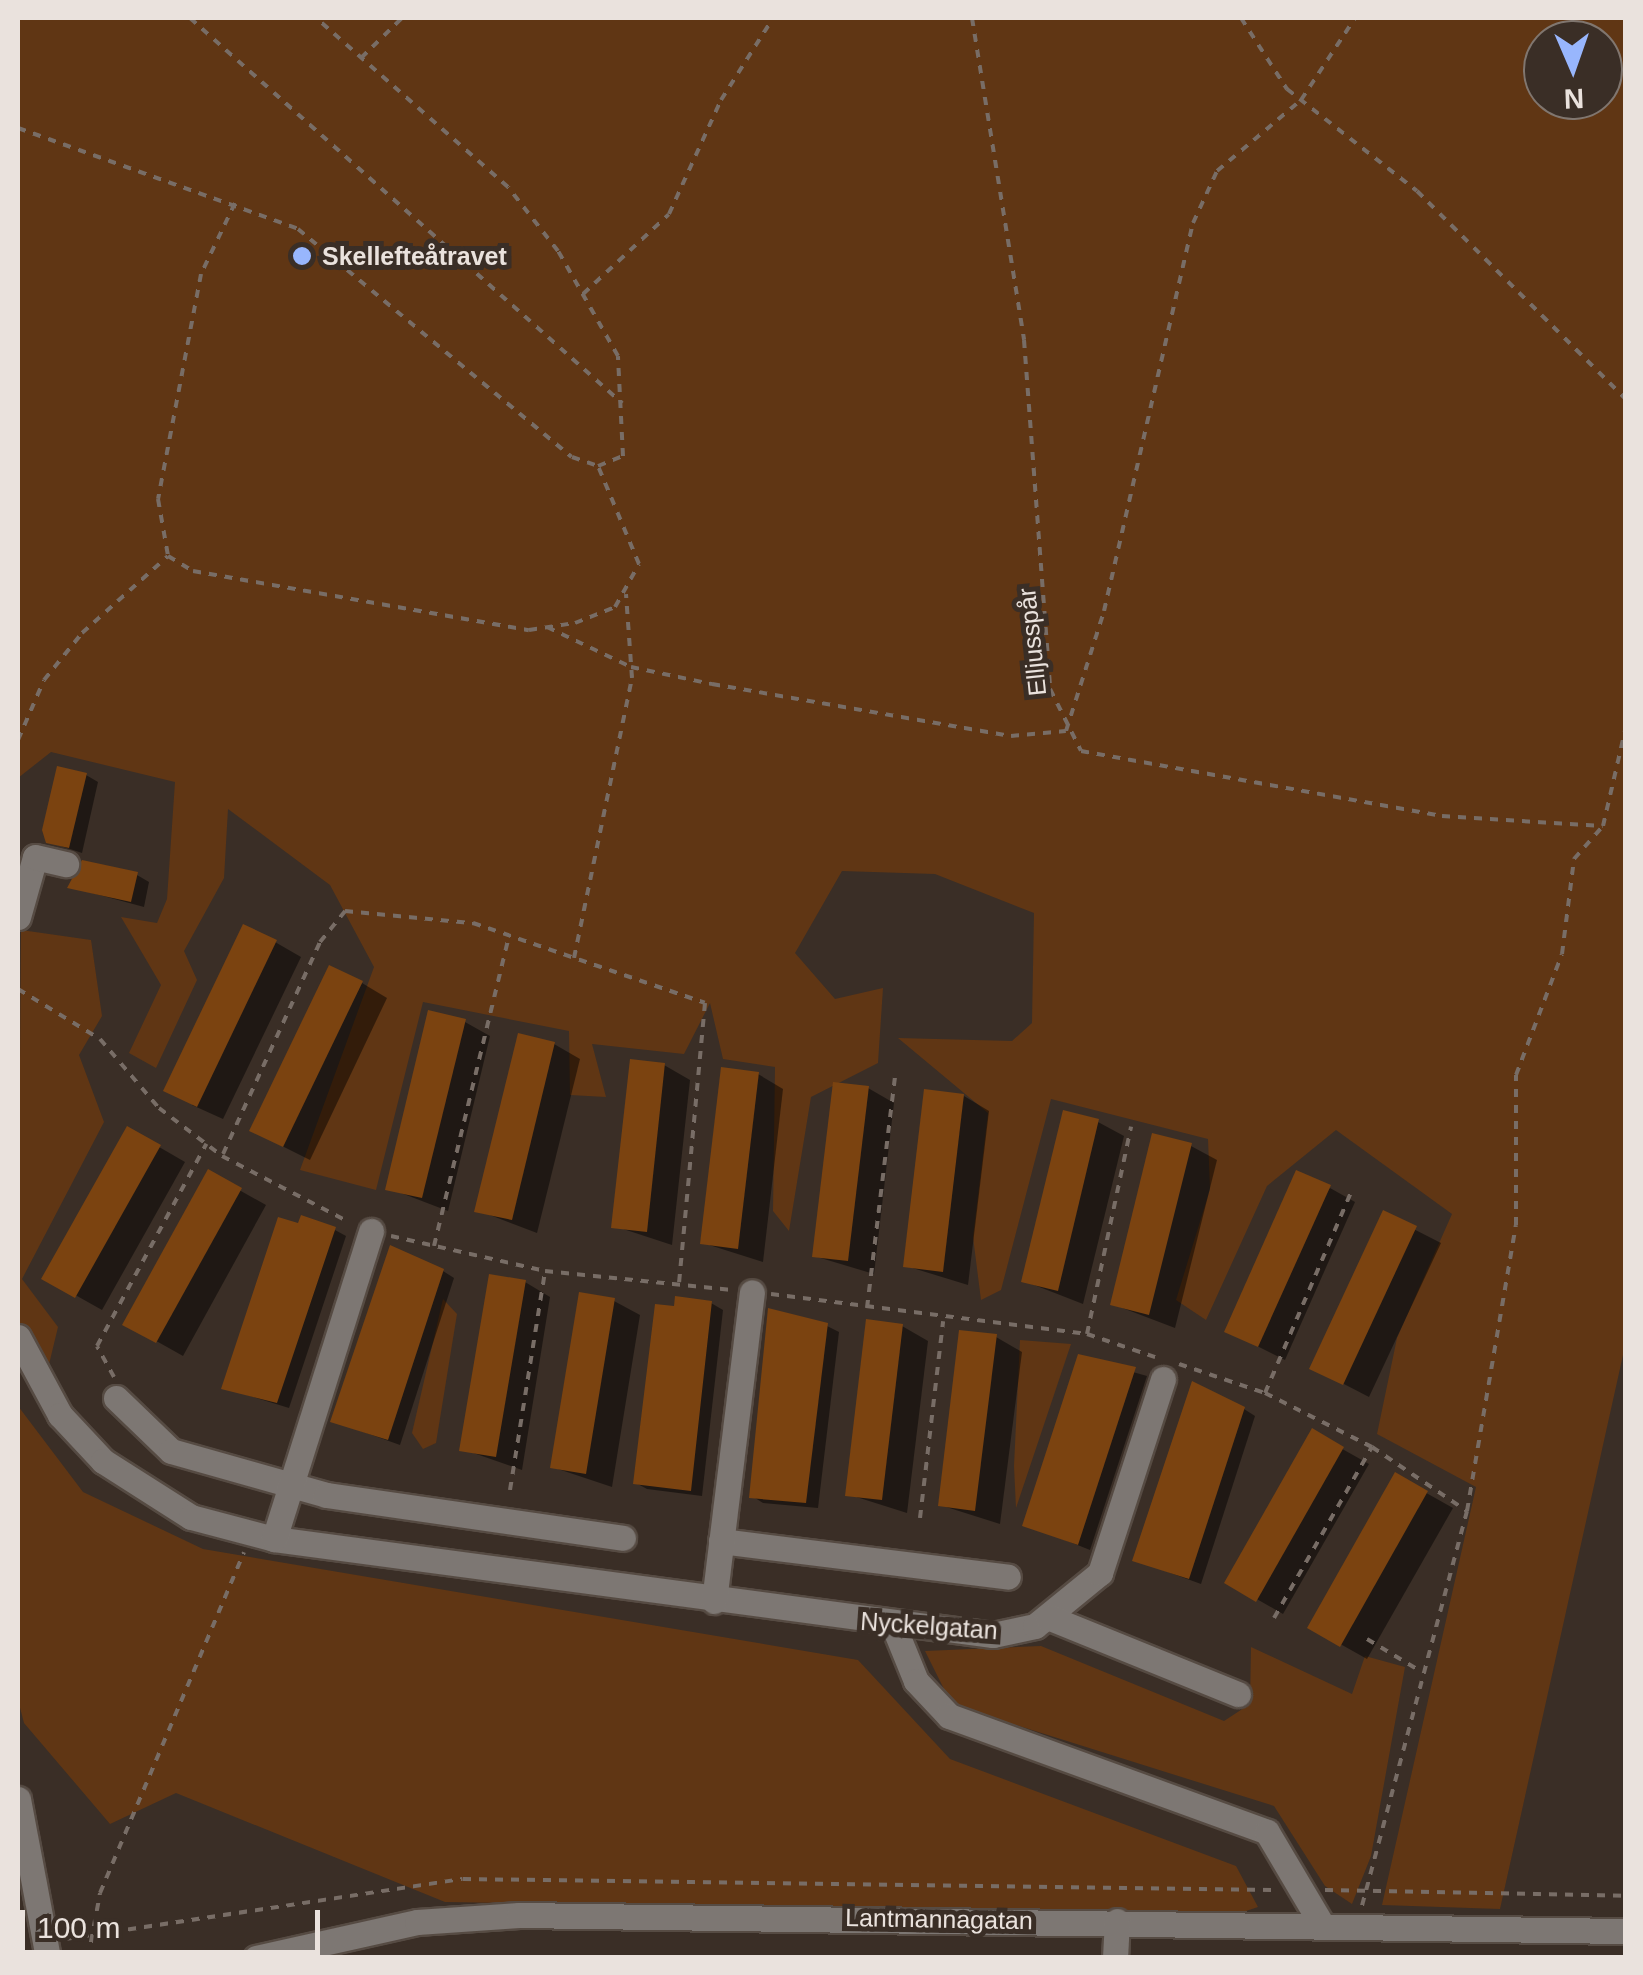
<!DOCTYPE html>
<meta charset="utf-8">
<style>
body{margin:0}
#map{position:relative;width:1643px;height:1975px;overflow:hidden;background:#3a2e26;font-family:Helvetica,sans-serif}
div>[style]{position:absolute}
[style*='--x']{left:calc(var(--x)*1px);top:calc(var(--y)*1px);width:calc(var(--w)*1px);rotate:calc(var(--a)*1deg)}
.green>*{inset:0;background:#603614}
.shadow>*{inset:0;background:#0007}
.building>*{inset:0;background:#7b4310}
.path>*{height:4px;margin-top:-2px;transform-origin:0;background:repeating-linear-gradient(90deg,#786d66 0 8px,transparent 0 16px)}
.roads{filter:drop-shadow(2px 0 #564b43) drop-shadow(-2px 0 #564b43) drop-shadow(0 2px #564b43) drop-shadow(0 -2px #564b43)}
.minor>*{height:25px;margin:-12.5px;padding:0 12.5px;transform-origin:12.5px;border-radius:12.5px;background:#7d7773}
.dots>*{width:28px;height:28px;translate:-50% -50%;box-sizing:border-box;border:5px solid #3a2e26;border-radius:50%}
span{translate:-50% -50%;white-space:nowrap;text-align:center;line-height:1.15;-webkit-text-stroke:10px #3a2e26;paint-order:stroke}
.poi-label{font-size:25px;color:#eae2dd;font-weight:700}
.left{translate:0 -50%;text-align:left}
.street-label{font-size:25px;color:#eae2dd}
.frame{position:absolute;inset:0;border:20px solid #eae2dd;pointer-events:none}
.north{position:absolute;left:1523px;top:20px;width:100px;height:100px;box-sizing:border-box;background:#3a2e26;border:2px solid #80766f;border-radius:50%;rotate:178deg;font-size:28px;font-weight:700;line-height:40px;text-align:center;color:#eae2dd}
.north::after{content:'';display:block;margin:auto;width:35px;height:45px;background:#98b6fd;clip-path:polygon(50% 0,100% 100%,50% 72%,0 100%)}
.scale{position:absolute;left:20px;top:1910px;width:300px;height:45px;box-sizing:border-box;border:5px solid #eae2dd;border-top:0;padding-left:12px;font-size:30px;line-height:35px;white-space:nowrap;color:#eae2dd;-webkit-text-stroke:8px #3a2e26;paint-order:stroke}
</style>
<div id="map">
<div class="green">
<div style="clip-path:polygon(evenodd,18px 18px,1625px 18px,1625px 1346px,1500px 1909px,1382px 1905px,1476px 1487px,1377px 1434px,1397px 1338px,1452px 1214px,1336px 1130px,1267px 1186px,1206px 1320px,1176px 1300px,1210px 1189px,1208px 1139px,1051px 1099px,1001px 1290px,981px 1300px,973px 1237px,988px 1113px,898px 1038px,1012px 1041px,1032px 1023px,1034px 913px,935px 874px,842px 871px,795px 953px,835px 999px,883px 988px,878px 1063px,811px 1097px,789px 1231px,773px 1211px,775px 1067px,723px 1059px,710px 1003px,684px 1054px,592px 1044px,606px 1097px,570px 1095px,569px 1031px,423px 1002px,376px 1190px,300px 1170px,374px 967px,330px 885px,228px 809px,224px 878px,184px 951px,197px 980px,156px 1068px,129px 1053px,161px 985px,121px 917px,157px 923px,167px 899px,175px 782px,51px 752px,18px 778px,18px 18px,1543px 40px,1603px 40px,1603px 100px,1543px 100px,1543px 40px)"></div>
<div style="clip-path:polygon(21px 930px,91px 940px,102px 1016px,79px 1055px,104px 1122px,22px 1279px,58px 1327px,45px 1381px,18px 1321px)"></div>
<div style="clip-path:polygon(443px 1299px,457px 1314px,436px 1443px,423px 1449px,412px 1433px)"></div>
<div style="clip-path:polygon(1020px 1340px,1071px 1344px,1016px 1508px,1014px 1466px)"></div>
<div style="clip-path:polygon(18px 1406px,83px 1492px,203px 1549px,858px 1660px,950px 1759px,1236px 1866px,1258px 1907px,1234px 1915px,445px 1902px,176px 1793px,110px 1824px,24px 1723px,18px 1700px)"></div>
<div style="clip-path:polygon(1041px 1646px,1224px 1721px,1250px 1704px,1251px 1647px,1352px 1694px,1365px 1656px,1405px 1667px,1371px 1856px,1352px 1904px,1325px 1886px,1274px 1806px,952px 1705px,925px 1651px)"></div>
</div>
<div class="shadow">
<div style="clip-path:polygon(86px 775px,98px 782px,82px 853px,49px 842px)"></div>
<div style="clip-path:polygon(137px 875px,149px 882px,144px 907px,70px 887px)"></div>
<div style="clip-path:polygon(275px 942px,301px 957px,223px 1119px,192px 1105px)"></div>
<div style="clip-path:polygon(362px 983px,387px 998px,310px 1160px,278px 1144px)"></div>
<div style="clip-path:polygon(465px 1022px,490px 1036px,448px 1211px,388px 1188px)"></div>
<div style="clip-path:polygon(554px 1044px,580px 1059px,537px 1233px,477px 1210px)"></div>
<div style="clip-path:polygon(664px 1065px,690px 1080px,672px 1245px,614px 1226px)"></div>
<div style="clip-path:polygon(758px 1074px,783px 1089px,763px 1262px,703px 1243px)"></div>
<div style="clip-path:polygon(868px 1088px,894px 1103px,874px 1274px,814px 1256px)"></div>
<div style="clip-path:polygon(964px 1096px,989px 1111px,968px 1285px,906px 1266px)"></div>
<div style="clip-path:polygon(1098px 1122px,1124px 1136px,1083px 1304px,1024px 1281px)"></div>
<div style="clip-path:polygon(128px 1129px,185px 1162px,102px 1310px,45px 1278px)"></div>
<div style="clip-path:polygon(1191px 1146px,1217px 1160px,1175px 1328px,1112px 1304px)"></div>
<div style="clip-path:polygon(209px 1173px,266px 1205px,183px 1356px,126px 1324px)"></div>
<div style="clip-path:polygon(1330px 1188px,1355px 1202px,1285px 1360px,1227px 1331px)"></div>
<div style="clip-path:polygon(1384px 1214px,1441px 1243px,1369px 1397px,1313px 1368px)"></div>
<div style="clip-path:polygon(335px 1230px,346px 1236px,289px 1408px,224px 1388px)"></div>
<div style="clip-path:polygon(443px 1271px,454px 1278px,400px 1445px,333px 1421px)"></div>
<div style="clip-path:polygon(525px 1282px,550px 1297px,522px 1470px,462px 1449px)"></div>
<div style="clip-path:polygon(614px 1301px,640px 1315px,612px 1487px,552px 1467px)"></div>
<div style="clip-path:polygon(711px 1303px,723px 1310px,702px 1496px,647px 1489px,636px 1483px,676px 1309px)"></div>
<div style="clip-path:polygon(827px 1326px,839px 1332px,818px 1508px,763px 1503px,752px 1496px)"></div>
<div style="clip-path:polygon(902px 1326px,928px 1341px,907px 1513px,847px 1494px)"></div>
<div style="clip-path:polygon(996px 1337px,1022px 1352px,1000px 1524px,940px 1505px)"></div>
<div style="clip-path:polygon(1080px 1357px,1147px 1376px,1090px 1550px,1025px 1524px)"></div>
<div style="clip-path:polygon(1244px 1409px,1255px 1416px,1201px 1584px,1135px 1560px)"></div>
<div style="clip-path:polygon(1312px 1432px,1369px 1464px,1283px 1614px,1227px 1582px)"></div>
<div style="clip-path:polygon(1396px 1476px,1453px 1508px,1367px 1659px,1310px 1627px)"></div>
</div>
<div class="building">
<div style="clip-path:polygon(57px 766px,87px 773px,69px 848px,46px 843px,42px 830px)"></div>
<div style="clip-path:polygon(82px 860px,138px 872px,131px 902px,67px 888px)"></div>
<div style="clip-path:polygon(243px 924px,277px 940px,197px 1107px,163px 1091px)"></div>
<div style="clip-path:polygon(329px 965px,363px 981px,283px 1147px,249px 1131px)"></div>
<div style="clip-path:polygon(428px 1010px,466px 1019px,422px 1198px,385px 1190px)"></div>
<div style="clip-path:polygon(518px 1033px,555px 1042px,512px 1220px,474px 1212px)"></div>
<div style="clip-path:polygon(630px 1059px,665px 1063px,647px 1232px,611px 1228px)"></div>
<div style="clip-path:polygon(721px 1067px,759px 1072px,738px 1249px,700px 1244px)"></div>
<div style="clip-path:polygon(833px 1082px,869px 1086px,848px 1261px,812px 1257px)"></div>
<div style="clip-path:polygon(924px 1089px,964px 1094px,943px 1272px,903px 1267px)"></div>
<div style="clip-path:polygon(1063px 1110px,1099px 1119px,1058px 1291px,1021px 1282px)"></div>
<div style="clip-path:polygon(127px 1126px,161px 1145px,75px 1298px,41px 1279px)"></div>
<div style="clip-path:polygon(1152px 1133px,1192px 1143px,1149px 1315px,1110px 1305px)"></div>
<div style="clip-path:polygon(208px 1169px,242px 1188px,156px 1343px,122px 1325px)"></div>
<div style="clip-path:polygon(1296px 1170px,1331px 1185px,1258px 1347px,1224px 1332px)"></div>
<div style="clip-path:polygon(1383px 1210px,1417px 1226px,1343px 1385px,1309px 1369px)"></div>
<div style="clip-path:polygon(301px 1215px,336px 1227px,277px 1403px,221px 1389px,278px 1217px,298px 1223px)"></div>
<div style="clip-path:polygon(390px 1245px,444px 1269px,388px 1440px,330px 1422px)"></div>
<div style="clip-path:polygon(489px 1274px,526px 1280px,496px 1457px,459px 1451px)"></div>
<div style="clip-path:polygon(579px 1292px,615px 1298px,586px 1474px,550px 1468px)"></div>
<div style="clip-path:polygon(675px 1296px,712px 1301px,691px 1491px,633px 1484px,655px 1304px,674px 1306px)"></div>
<div style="clip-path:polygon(768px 1308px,828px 1323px,806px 1503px,749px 1498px)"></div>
<div style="clip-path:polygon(866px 1319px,903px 1324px,882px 1500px,845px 1496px)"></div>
<div style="clip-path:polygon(959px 1330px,997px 1334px,975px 1511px,938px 1506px)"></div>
<div style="clip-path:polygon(1078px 1354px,1136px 1367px,1078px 1545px,1022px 1526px)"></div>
<div style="clip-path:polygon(1192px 1381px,1245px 1407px,1189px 1579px,1132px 1561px)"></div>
<div style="clip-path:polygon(1312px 1428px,1344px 1447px,1256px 1602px,1224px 1583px)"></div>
<div style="clip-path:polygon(1395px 1472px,1428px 1491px,1340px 1647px,1307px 1628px)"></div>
</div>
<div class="path">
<div style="--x:190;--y:18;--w:579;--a:41.71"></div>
<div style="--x:972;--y:18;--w:326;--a:80.8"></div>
<div style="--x:1024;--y:340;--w:350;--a:85.7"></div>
<div style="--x:1050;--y:689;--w:69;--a:63.4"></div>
<div style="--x:1081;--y:751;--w:367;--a:10.2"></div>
<div style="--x:1442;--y:816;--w:161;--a:3.6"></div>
<div style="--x:1603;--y:826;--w:103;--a:-77"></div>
<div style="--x:1241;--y:18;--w:85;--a:57.1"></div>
<div style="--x:1287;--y:89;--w:165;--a:38.1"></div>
<div style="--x:1417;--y:191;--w:295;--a:44.9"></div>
<div style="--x:361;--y:58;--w:57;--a:-44.3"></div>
<div style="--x:18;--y:128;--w:298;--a:19.8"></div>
<div style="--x:298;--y:229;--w:356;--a:39.8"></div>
<div style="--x:572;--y:457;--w:28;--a:19"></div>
<div style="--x:598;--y:466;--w:27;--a:-22"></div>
<div style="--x:623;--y:456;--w:100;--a:-92.9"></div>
<div style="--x:618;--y:356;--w:121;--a:-119.7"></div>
<div style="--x:558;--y:251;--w:81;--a:-128"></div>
<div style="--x:508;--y:187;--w:256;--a:-138.6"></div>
<div style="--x:235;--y:203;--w:79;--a:115.6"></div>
<div style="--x:201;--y:274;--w:229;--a:100.8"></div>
<div style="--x:158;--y:499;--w:58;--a:80"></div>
<div style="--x:168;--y:556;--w:29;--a:31"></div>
<div style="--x:193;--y:571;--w:341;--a:10"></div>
<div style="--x:529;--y:630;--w:47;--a:-8.7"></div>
<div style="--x:575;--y:623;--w:43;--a:-21.8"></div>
<div style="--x:615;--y:607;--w:49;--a:-60.8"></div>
<div style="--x:639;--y:564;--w:106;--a:-112.7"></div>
<div style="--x:583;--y:294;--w:117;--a:-42.9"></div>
<div style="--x:669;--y:214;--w:125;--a:-65.5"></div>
<div style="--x:721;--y:100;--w:97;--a:-57.6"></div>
<div style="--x:547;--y:627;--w:93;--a:25.5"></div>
<div style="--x:631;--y:667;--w:83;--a:11.9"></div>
<div style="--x:712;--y:684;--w:303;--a:9.9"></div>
<div style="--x:1011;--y:736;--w:55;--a:-5.2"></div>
<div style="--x:1066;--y:731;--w:126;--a:-72.4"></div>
<div style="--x:1104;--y:611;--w:398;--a:-77.1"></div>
<div style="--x:1193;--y:223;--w:57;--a:-65.2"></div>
<div style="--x:1217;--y:171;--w:110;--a:-40.2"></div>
<div style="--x:1301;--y:100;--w:98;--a:-56.6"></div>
<div style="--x:18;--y:740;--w:65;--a:-66.6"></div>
<div style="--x:44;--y:680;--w:60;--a:-51"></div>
<div style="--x:82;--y:633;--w:115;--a:-41.8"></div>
<div style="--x:574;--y:958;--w:286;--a:-78.3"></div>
<div style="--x:632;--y:678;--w:84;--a:-94.1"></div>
<div style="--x:18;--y:989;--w:96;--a:31.4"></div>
<div style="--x:100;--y:1039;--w:91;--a:49.5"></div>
<div style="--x:159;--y:1108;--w:79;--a:37.3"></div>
<div style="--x:222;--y:1156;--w:143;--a:27.5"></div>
<div style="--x:223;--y:1154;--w:233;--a:-65.4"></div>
<div style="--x:320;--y:942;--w:40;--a:-51"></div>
<div style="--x:345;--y:911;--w:129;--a:5.4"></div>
<div style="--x:473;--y:923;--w:245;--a:19"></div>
<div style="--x:705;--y:1003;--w:282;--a:95.3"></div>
<div style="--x:391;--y:1236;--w:158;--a:12.8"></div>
<div style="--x:545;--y:1271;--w:188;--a:5.8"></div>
<div style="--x:434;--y:1246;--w:320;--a:-76.4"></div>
<div style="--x:771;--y:1294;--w:319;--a:7.2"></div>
<div style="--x:1087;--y:1334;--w:72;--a:18.7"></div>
<div style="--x:867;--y:1308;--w:232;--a:-83.1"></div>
<div style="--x:1087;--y:1334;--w:212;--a:-78"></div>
<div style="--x:1179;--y:1364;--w:91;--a:18.6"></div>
<div style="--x:1265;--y:1393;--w:120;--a:26.8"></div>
<div style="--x:1372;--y:1447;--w:115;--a:34"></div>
<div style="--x:1467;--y:1511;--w:410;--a:104.9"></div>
<div style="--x:114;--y:1377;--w:35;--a:-119"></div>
<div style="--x:97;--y:1346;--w:230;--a:-61.6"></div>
<div style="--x:1265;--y:1393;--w:223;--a:-66.8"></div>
<div style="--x:510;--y:1490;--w:222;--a:-80.9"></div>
<div style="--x:1467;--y:1511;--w:290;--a:-80.3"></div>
<div style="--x:1516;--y:1225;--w:150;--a:-90"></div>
<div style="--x:1516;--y:1075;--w:129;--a:-69.2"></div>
<div style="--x:1562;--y:954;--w:96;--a:-82.8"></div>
<div style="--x:1574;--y:859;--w:44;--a:-48.7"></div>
<div style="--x:920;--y:1518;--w:198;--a:-83.3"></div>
<div style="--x:1274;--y:1618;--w:197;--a:-60.2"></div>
<div style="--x:1367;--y:1639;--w:64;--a:31"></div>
<div style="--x:1325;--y:1890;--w:301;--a:1.1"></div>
<div style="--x:65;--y:1939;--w:402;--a:-8.6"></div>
<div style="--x:463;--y:1879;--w:813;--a:0.78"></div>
<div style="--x:88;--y:1958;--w:66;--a:-79.5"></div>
<div style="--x:100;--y:1893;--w:370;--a:-67.1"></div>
</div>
<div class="roads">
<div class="minor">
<div style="--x:18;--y:917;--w:62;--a:-74.2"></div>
<div style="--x:35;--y:857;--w:32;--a:13"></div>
<div style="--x:18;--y:1337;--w:89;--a:61.7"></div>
<div style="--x:60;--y:1415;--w:63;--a:46.9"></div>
<div style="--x:103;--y:1461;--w:104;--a:32.5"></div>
<div style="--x:191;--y:1517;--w:86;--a:14.8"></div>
<div style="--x:274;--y:1539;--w:725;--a:7.61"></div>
<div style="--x:993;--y:1635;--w:43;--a:-12.1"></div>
<div style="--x:1035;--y:1626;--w:84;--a:-39.2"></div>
<div style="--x:1100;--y:1573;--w:204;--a:-72"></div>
<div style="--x:116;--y:1398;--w:76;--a:43.9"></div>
<div style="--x:171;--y:1451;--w:161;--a:15.8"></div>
<div style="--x:326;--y:1495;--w:300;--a:8.2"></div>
<div style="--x:274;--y:1539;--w:323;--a:-72.5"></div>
<div style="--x:721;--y:1541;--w:289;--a:7.1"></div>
<div style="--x:714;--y:1601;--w:311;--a:-83"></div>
<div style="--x:1048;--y:1617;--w:205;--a:22.1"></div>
<div style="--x:894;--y:1627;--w:58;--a:67.8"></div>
<div style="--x:916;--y:1681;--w:48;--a:46.7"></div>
<div style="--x:949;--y:1716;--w:338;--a:20"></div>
<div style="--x:1267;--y:1832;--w:108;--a:59.4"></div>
<div style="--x:18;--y:1799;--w:162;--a:79.3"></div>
<div style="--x:256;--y:1958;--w:165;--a:-12.6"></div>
<div style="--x:417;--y:1922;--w:102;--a:-3.9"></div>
<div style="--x:519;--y:1915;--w:1107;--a:0.83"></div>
<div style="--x:1115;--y:1958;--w:37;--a:-87"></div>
</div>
</div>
<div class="dots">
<div style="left:302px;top:256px;background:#98b6fd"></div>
</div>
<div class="poi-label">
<span class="left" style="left:322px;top:256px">Skellefteåtravet</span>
</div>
<div class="street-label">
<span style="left:1032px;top:642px;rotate:-96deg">Elljusspår</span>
<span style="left:929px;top:1626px;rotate:4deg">Nyckelgatan</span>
<span style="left:939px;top:1919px;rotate:1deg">Lantmannagatan</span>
</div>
<div class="frame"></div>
<div class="north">N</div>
<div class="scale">100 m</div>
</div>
